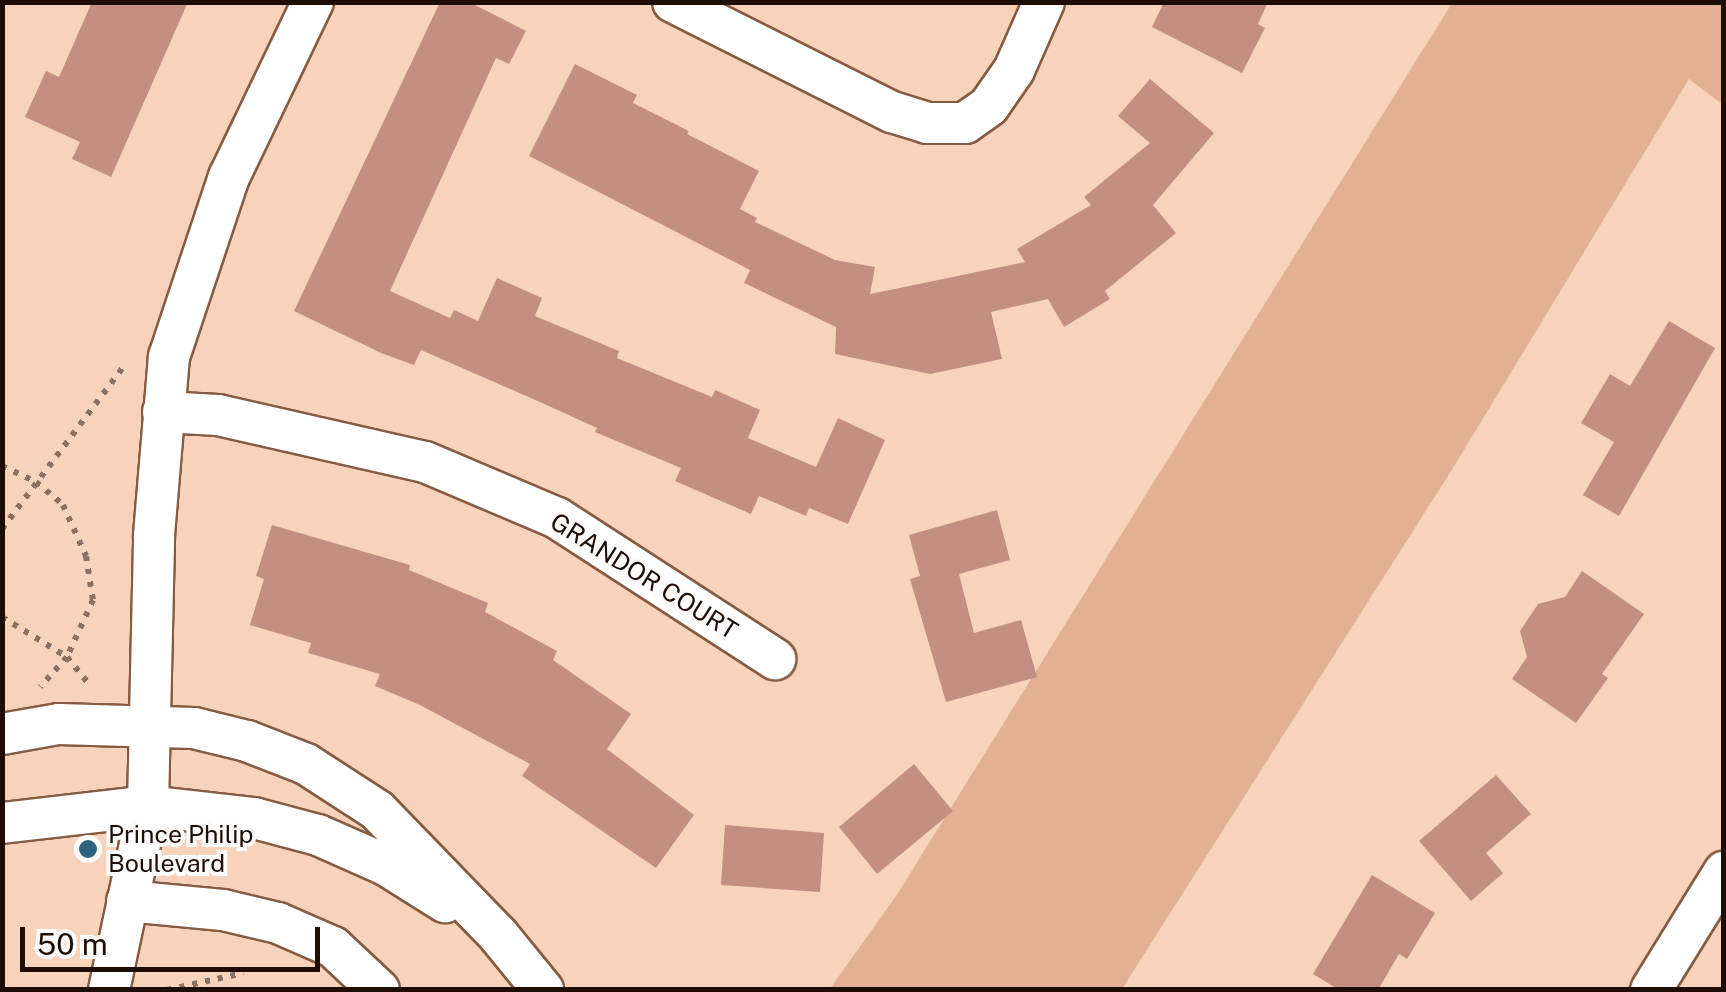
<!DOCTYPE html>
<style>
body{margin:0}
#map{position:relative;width:1726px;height:992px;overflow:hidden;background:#f8d3bc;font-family:"Public Sans",sans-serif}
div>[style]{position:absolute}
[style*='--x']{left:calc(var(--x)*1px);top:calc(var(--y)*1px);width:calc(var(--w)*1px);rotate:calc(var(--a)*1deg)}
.green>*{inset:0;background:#e2b193}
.building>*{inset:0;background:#c38f83}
.path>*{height:6px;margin-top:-3px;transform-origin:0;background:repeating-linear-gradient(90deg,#8b7161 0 5px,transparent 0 13px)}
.roads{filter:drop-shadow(2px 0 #855c42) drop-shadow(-2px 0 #855c42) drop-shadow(0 2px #855c42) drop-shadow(0 -2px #855c42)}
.minor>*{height:40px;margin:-20px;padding:0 20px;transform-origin:20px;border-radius:20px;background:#fff}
.dots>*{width:28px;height:28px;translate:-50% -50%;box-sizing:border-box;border:5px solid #fcfcfc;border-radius:50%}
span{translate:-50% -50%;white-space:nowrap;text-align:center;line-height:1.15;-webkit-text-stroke:8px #fcfcfc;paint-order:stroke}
.street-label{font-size:25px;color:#1d0d04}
.poi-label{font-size:25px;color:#1d0d04}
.left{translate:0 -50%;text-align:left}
.frame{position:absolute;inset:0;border:5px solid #1d0d04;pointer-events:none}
.scale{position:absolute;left:20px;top:927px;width:300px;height:45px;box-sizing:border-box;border:5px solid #1d0d04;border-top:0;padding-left:12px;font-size:30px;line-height:35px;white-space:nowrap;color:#1d0d04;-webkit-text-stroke:8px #fcfcfc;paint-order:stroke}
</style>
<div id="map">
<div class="green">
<div style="clip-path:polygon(1452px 3px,1723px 3px,1723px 105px,1689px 79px,1453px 468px,1122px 989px,829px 990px,896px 896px)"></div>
</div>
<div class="building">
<div style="clip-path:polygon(92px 2px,188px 2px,111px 177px,72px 159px,80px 142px,25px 117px,46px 71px,59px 77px)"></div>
<div style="clip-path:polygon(440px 2px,469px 2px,526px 31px,509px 64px,496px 58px,390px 291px,450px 318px,454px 310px,478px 321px,497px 278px,542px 298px,535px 316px,619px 351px,617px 358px,712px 397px,715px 390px,760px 410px,748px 438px,816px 467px,838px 418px,885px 440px,848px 524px,809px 508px,806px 516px,759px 496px,751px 514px,675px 481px,681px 468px,595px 432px,597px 428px,540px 402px,421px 350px,414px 365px,381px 353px,294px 311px)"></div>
<div style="clip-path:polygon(1164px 2px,1268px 2px,1258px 24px,1265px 28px,1242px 73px,1152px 27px)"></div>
<div style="clip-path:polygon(575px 64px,637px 95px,633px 103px,689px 131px,687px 134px,759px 171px,740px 209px,757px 218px,755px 222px,835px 260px,875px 267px,870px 294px,1025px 262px,1017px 249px,1091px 205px,1084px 197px,1150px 143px,1118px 116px,1150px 79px,1214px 133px,1153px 205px,1176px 233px,1105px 291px,1110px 299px,1064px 327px,1048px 299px,991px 312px,1002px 359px,930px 374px,835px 354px,836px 327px,744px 283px,750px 270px,529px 156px)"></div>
<div style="clip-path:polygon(1669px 321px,1715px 348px,1619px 516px,1583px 495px,1614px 442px,1581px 423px,1610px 374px,1630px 386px)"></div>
<div style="clip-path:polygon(997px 510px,1010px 560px,959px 574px,974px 633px,1021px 620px,1037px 677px,946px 702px,910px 579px,920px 576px,909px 535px)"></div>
<div style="clip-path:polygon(272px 525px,410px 565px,409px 570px,488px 603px,485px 612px,557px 651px,553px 660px,631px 714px,607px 749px,694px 815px,656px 868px,522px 776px,530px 764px,420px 705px,375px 686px,380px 674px,308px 653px,311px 643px,250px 625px,264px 579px,256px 576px)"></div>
<div style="clip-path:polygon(1582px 571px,1644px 614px,1602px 674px,1608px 678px,1576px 723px,1512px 679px,1527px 657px,1520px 631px,1538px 604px,1565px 597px)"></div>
<div style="clip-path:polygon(914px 764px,953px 811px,877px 874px,839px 827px)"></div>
<div style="clip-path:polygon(1496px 775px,1531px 814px,1486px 853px,1503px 873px,1471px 901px,1419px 841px)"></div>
<div style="clip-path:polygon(725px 825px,824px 833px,820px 892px,721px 885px)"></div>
<div style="clip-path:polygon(1372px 875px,1435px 913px,1407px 959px,1399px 954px,1378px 990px,1339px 990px,1313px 974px)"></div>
</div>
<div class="path">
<div style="--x:2;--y:466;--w:38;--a:25"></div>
<div style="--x:36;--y:482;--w:35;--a:40"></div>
<div style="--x:63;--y:505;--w:56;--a:65.7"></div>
<div style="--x:86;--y:556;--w:45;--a:81"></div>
<div style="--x:93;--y:600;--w:63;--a:114.5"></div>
<div style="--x:67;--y:657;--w:40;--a:132"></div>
<div style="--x:2;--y:529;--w:202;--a:-53.2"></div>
<div style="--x:2;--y:575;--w:8;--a:90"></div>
<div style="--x:2;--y:617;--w:76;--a:31.6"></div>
<div style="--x:67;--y:657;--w:36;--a:51"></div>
<div style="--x:167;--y:990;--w:78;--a:-12.6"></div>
</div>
<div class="roads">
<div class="minor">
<div style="--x:673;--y:2;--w:245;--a:26.7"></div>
<div style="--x:892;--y:112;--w:37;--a:17"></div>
<div style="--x:927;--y:123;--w:38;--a:0"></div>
<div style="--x:965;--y:123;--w:29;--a:-35"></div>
<div style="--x:989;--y:106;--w:44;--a:-55.2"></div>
<div style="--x:1014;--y:70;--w:74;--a:-66.2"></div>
<div style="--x:163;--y:412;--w:55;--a:3.1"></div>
<div style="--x:218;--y:415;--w:212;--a:12.8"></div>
<div style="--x:425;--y:462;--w:143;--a:23"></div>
<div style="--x:557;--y:518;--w:260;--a:32.9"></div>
<div style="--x:2;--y:734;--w:58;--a:-10"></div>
<div style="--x:59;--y:724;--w:135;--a:1.7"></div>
<div style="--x:194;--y:728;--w:55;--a:13.8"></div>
<div style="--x:247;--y:741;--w:63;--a:21.3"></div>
<div style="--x:306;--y:764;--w:85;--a:32.9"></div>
<div style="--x:377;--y:810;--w:175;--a:45.9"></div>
<div style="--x:499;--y:936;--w:70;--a:50.8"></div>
<div style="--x:2;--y:823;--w:147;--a:-6.6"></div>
<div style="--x:148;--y:806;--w:107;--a:6.5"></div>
<div style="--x:254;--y:818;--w:66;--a:14.9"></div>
<div style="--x:318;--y:835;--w:74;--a:23.8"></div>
<div style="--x:386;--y:865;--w:70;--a:32.1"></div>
<div style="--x:127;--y:901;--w:96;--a:5.4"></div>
<div style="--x:223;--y:910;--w:57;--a:13.3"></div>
<div style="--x:278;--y:923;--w:60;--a:23.6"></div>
<div style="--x:333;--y:947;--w:63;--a:43.1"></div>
<div style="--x:109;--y:990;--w:188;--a:-78"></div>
<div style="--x:148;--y:806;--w:271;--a:-88.7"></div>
<div style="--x:154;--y:535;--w:179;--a:-85.2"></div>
<div style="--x:169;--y:357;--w:190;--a:-71.6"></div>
<div style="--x:229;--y:177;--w:194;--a:-64.4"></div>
<div style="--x:1651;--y:990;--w:139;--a:-58.3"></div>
</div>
</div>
<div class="dots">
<div style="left:88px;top:849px;background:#2c627d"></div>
</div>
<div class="street-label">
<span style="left:644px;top:576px;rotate:32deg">GRANDOR COURT</span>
</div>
<div class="poi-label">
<span class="left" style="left:108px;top:849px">Prince Philip<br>Boulevard</span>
</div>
<div class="frame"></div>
<div class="scale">50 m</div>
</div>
